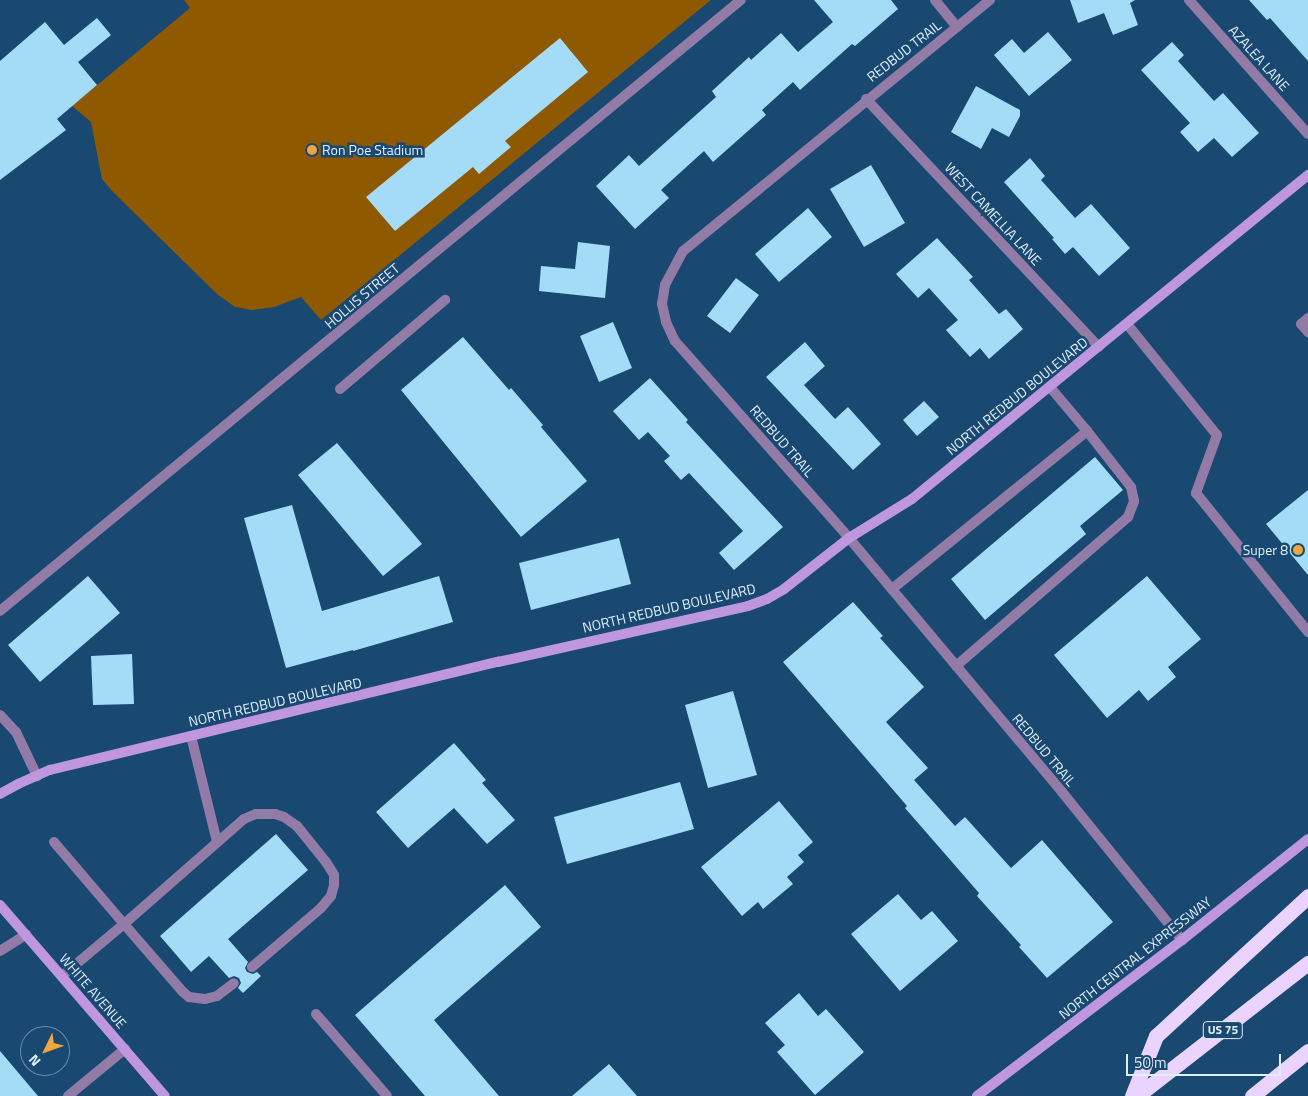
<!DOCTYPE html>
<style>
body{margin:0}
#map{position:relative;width:1308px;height:1096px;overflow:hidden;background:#194871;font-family:"Titillium Web",sans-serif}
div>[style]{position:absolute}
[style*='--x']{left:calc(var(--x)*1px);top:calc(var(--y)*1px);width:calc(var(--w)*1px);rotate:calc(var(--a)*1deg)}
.green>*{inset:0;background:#8f5900}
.building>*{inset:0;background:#a4dcf8}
.lane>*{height:10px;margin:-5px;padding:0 5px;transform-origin:5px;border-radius:5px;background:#937ba7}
.street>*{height:10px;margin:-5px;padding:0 5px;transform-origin:5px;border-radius:5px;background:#937ba7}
.secondary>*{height:10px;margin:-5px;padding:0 5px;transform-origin:5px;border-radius:5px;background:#be97de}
.highway>*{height:15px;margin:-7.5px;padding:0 7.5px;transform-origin:7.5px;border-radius:7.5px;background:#ead3ff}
.dots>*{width:14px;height:14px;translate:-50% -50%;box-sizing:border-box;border:2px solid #194871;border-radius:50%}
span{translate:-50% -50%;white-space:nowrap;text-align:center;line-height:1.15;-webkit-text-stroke:5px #194871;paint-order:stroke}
.shield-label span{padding:1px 4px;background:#194871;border:1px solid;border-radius:4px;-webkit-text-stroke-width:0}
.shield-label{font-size:12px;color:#e0effe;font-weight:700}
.street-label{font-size:14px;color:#e0effe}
.poi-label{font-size:14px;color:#e0effe}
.left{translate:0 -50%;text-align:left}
.right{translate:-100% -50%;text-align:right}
.north{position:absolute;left:20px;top:1026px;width:50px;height:50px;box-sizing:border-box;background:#194871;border:1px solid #698ba9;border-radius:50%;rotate:228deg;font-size:14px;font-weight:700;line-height:20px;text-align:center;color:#e0effe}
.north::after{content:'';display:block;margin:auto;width:18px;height:22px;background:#f2a541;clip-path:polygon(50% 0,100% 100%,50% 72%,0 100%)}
.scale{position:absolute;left:1126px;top:1054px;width:155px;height:22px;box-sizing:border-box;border:2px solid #e0effe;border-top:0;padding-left:6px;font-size:15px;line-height:18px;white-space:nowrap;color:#e0effe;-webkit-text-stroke:4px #194871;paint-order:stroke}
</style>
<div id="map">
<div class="green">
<div style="clip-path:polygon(184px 0,711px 0,321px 320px,301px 297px,274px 307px,252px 310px,235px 307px,217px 294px,113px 192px,102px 179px,91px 122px,72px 106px,190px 8px)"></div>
</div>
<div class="building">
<div style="clip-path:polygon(814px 0,891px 0,898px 9px,855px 46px,852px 44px,800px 90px,793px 82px,762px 110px,766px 115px,713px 162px,704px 151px,661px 190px,669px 198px,635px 229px,596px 186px,629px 155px,639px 166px,716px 97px,712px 91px,749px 57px,751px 60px,781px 33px,798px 52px,833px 22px)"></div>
<div style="clip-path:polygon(1070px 0,1135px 0,1130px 3px,1138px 25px,1113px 35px,1104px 13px,1078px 23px)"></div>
<div style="clip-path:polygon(1249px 0,1308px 0,1308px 61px,1270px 18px,1267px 20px)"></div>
<div style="clip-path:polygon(97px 18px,111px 35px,78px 62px,97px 85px,57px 119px,66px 130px,0 180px,0 61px,45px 22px,64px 45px)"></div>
<div style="clip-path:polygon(1048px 32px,1072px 60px,1029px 96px,994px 55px,1012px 39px,1024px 53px)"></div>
<div style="clip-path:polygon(560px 38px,588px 72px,505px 141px,511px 147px,479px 174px,473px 167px,395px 231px,366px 197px)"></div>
<div style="clip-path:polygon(1172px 42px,1184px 55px,1178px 61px,1214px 101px,1223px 93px,1259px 133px,1232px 157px,1214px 138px,1198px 152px,1180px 132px,1190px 123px,1141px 70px)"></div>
<div style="clip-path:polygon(976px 86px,1020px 110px,1020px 116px,1009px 137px,992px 128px,981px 149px,951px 132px)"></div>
<div style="clip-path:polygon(1030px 158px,1045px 176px,1041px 180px,1075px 218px,1091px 204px,1130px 248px,1099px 276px,1073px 247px,1065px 254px,1052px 239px,1054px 238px,1004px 182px)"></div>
<div style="clip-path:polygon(871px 165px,905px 223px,864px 247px,830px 189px)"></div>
<div style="clip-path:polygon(808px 208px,832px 237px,779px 282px,755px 254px)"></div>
<div style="clip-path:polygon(937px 238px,973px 277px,969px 280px,999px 314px,1006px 309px,1023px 329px,989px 359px,980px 348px,970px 357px,946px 330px,958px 320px,929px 288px,918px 298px,896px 274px)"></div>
<div style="clip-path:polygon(578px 242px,610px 246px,605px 298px,539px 291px,541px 266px,575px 269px)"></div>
<div style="clip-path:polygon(736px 278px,759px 295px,730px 333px,707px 316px)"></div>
<div style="clip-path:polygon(613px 322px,632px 368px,599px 382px,580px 336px)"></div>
<div style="clip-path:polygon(463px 337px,509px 390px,511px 388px,543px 425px,541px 427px,587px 481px,521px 537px,401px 390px)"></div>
<div style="clip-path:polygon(805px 342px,825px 366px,804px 385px,835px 419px,848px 407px,881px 444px,853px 470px,766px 377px)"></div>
<div style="clip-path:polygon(650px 378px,688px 420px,686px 422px,783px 527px,734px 570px,719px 553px,743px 531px,689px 473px,681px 480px,664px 461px,670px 456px,648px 432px,639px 440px,613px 411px)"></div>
<div style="clip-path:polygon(924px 401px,939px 417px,917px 436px,903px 420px)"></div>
<div style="clip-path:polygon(337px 443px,422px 544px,383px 576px,298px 475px)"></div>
<div style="clip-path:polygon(1095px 457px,1123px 490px,1080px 526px,1086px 534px,985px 620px,951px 579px)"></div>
<div style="clip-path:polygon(1308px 490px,1308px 575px,1266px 524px)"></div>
<div style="clip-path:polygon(292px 505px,322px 611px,439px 576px,453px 622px,353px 651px,353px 650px,286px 668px,244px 518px)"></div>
<div style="clip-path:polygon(619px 538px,631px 584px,531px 610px,519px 563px)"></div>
<div style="clip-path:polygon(88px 576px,120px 613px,40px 682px,8px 645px)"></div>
<div style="clip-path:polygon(1147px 576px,1201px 639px,1168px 667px,1176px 677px,1148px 701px,1139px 690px,1107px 718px,1054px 655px)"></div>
<div style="clip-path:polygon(853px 602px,883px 636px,880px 638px,924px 687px,886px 722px,928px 768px,914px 780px,955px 826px,965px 817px,1011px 868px,1042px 840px,1113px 922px,1047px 978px,1019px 947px,1021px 945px,977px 896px,979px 893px,905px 808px,907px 806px,783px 662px)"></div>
<div style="clip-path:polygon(132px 654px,134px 704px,93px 705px,91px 656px)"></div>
<div style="clip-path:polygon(733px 691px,757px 775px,708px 788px,685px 705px)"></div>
<div style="clip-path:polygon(454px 743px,486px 780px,482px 783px,515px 820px,487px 844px,454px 808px,408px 848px,376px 812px)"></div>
<div style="clip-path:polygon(680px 782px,694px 829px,567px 864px,554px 817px)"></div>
<div style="clip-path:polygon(779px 801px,813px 842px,798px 855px,804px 862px,787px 877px,793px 884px,763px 909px,758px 902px,742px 916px,701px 867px)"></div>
<div style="clip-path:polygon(276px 834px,308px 870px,228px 939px,248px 962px,245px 968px,247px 972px,253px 974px,257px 972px,261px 976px,243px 993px,238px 988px,241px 983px,239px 978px,234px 976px,229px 978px,209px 956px,191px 972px,160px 936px)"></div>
<div style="clip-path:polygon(505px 885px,541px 927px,434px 1020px,499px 1096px,425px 1096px,355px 1015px)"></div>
<div style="clip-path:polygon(898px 894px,921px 920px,932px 911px,958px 941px,900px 991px,851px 934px)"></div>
<div style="clip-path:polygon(799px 993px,818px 1016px,826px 1009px,864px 1052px,815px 1095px,777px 1052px,785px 1045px,765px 1023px)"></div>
<div style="clip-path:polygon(0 1051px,38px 1096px,0 1096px)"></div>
<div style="clip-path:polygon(609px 1064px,637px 1096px,572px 1096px)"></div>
</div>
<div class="lane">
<div style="--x:1308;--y:318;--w:9;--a:139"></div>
<div style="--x:1301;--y:324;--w:11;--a:49"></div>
<div style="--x:1127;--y:324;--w:143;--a:51"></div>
<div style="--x:1217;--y:435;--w:62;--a:109.9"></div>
<div style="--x:1196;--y:493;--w:179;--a:51.1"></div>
<div style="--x:340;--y:389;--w:138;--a:-40.3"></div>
<div style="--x:892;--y:589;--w:251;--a:-39"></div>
<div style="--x:1087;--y:431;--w:57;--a:-130.1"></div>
<div style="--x:956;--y:666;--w:228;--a:-40.9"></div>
<div style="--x:1128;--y:517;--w:17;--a:-69"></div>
<div style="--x:1134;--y:501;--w:14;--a:-102"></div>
<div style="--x:1131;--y:487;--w:71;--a:-128.2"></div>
<div style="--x:0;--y:715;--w:23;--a:47"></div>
<div style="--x:16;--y:732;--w:49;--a:64.5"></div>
<div style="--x:191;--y:736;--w:109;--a:76.2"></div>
<div style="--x:54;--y:842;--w:108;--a:49.5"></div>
<div style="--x:124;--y:924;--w:159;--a:-41.2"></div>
<div style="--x:244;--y:819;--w:13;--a:-23"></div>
<div style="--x:256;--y:814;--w:19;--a:0"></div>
<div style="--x:275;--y:814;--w:9;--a:18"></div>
<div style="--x:284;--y:817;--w:16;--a:35"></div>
<div style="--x:297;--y:826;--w:46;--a:51.1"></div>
<div style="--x:326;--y:862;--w:15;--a:58"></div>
<div style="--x:334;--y:875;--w:10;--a:90"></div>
<div style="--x:334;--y:885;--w:11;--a:105"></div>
<div style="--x:331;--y:896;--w:16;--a:130"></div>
<div style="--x:321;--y:908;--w:91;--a:139.5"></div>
<div style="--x:0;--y:951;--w:31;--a:-32"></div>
<div style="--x:62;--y:976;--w:81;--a:-40"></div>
<div style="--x:124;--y:924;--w:90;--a:49.1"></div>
<div style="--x:183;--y:992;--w:8;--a:40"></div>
<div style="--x:189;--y:997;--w:16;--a:7"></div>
<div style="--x:205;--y:999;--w:12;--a:-14"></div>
<div style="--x:217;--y:996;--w:21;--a:-37"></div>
<div style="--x:316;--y:1014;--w:108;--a:49.1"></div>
<div style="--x:68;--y:1096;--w:74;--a:-39.5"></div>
</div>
<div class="street">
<div style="--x:935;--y:0;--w:35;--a:51"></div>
<div style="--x:990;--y:0;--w:397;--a:140.7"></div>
<div style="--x:683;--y:251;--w:38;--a:118"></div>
<div style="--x:665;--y:285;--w:19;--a:99"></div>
<div style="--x:662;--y:304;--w:18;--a:77"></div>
<div style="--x:666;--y:322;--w:21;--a:65"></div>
<div style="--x:675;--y:341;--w:263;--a:48.5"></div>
<div style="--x:849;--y:538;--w:331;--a:50"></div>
<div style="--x:1062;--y:792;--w:191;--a:51"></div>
<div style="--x:1189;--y:0;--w:179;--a:48.4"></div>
<div style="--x:866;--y:99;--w:340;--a:46.8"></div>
<div style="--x:0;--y:611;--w:960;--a:-39.51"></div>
</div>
<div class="secondary">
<div style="--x:0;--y:794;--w:21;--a:-29"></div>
<div style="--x:18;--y:784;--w:35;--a:-24"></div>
<div style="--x:50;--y:770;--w:461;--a:-13.6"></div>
<div style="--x:498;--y:662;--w:256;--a:-12.6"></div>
<div style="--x:748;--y:606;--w:20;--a:-20"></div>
<div style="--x:767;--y:599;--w:20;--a:-30"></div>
<div style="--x:784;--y:589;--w:83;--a:-38.1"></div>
<div style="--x:849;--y:538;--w:74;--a:-31.8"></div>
<div style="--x:912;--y:499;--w:512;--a:-39.29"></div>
<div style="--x:0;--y:905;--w:252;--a:49.2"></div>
<div style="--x:977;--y:1096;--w:258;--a:-37.3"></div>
<div style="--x:1182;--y:940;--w:161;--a:-38.7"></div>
</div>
<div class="highway">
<div style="--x:1132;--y:1096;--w:65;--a:-68.2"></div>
<div style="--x:1156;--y:1036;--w:207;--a:-42.6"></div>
<div style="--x:1137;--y:1096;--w:217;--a:-37.9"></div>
<div style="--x:1252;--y:1096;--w:72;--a:-38.8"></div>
</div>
<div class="dots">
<div style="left:312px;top:150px;background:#f2a541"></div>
<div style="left:1298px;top:550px;background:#f2a541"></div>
</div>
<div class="shield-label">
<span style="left:1223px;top:1030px">US 75</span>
</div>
<div class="street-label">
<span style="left:904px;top:51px;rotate:-38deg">REDBUD TRAIL</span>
<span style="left:1259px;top:58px;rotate:48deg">AZALEA LANE</span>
<span style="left:993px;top:214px;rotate:47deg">WEST CAMELLIA LANE</span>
<span style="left:362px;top:296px;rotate:-40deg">HOLLIS STREET</span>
<span style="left:1017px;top:396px;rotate:-39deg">NORTH REDBUD BOULEVARD</span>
<span style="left:782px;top:441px;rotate:49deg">REDBUD TRAIL</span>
<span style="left:669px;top:608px;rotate:-13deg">NORTH REDBUD BOULEVARD</span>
<span style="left:275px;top:702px;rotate:-13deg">NORTH REDBUD BOULEVARD</span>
<span style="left:1044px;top:750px;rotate:50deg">REDBUD TRAIL</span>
<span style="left:1135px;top:958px;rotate:-38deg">NORTH CENTRAL EXPRESSWAY</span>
<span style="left:93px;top:991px;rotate:49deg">WHITE AVENUE</span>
</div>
<div class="poi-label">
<span class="left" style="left:322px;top:150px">Ron Poe Stadium</span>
<span class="right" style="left:1288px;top:550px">Super 8</span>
</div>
<div class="north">N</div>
<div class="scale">50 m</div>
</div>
